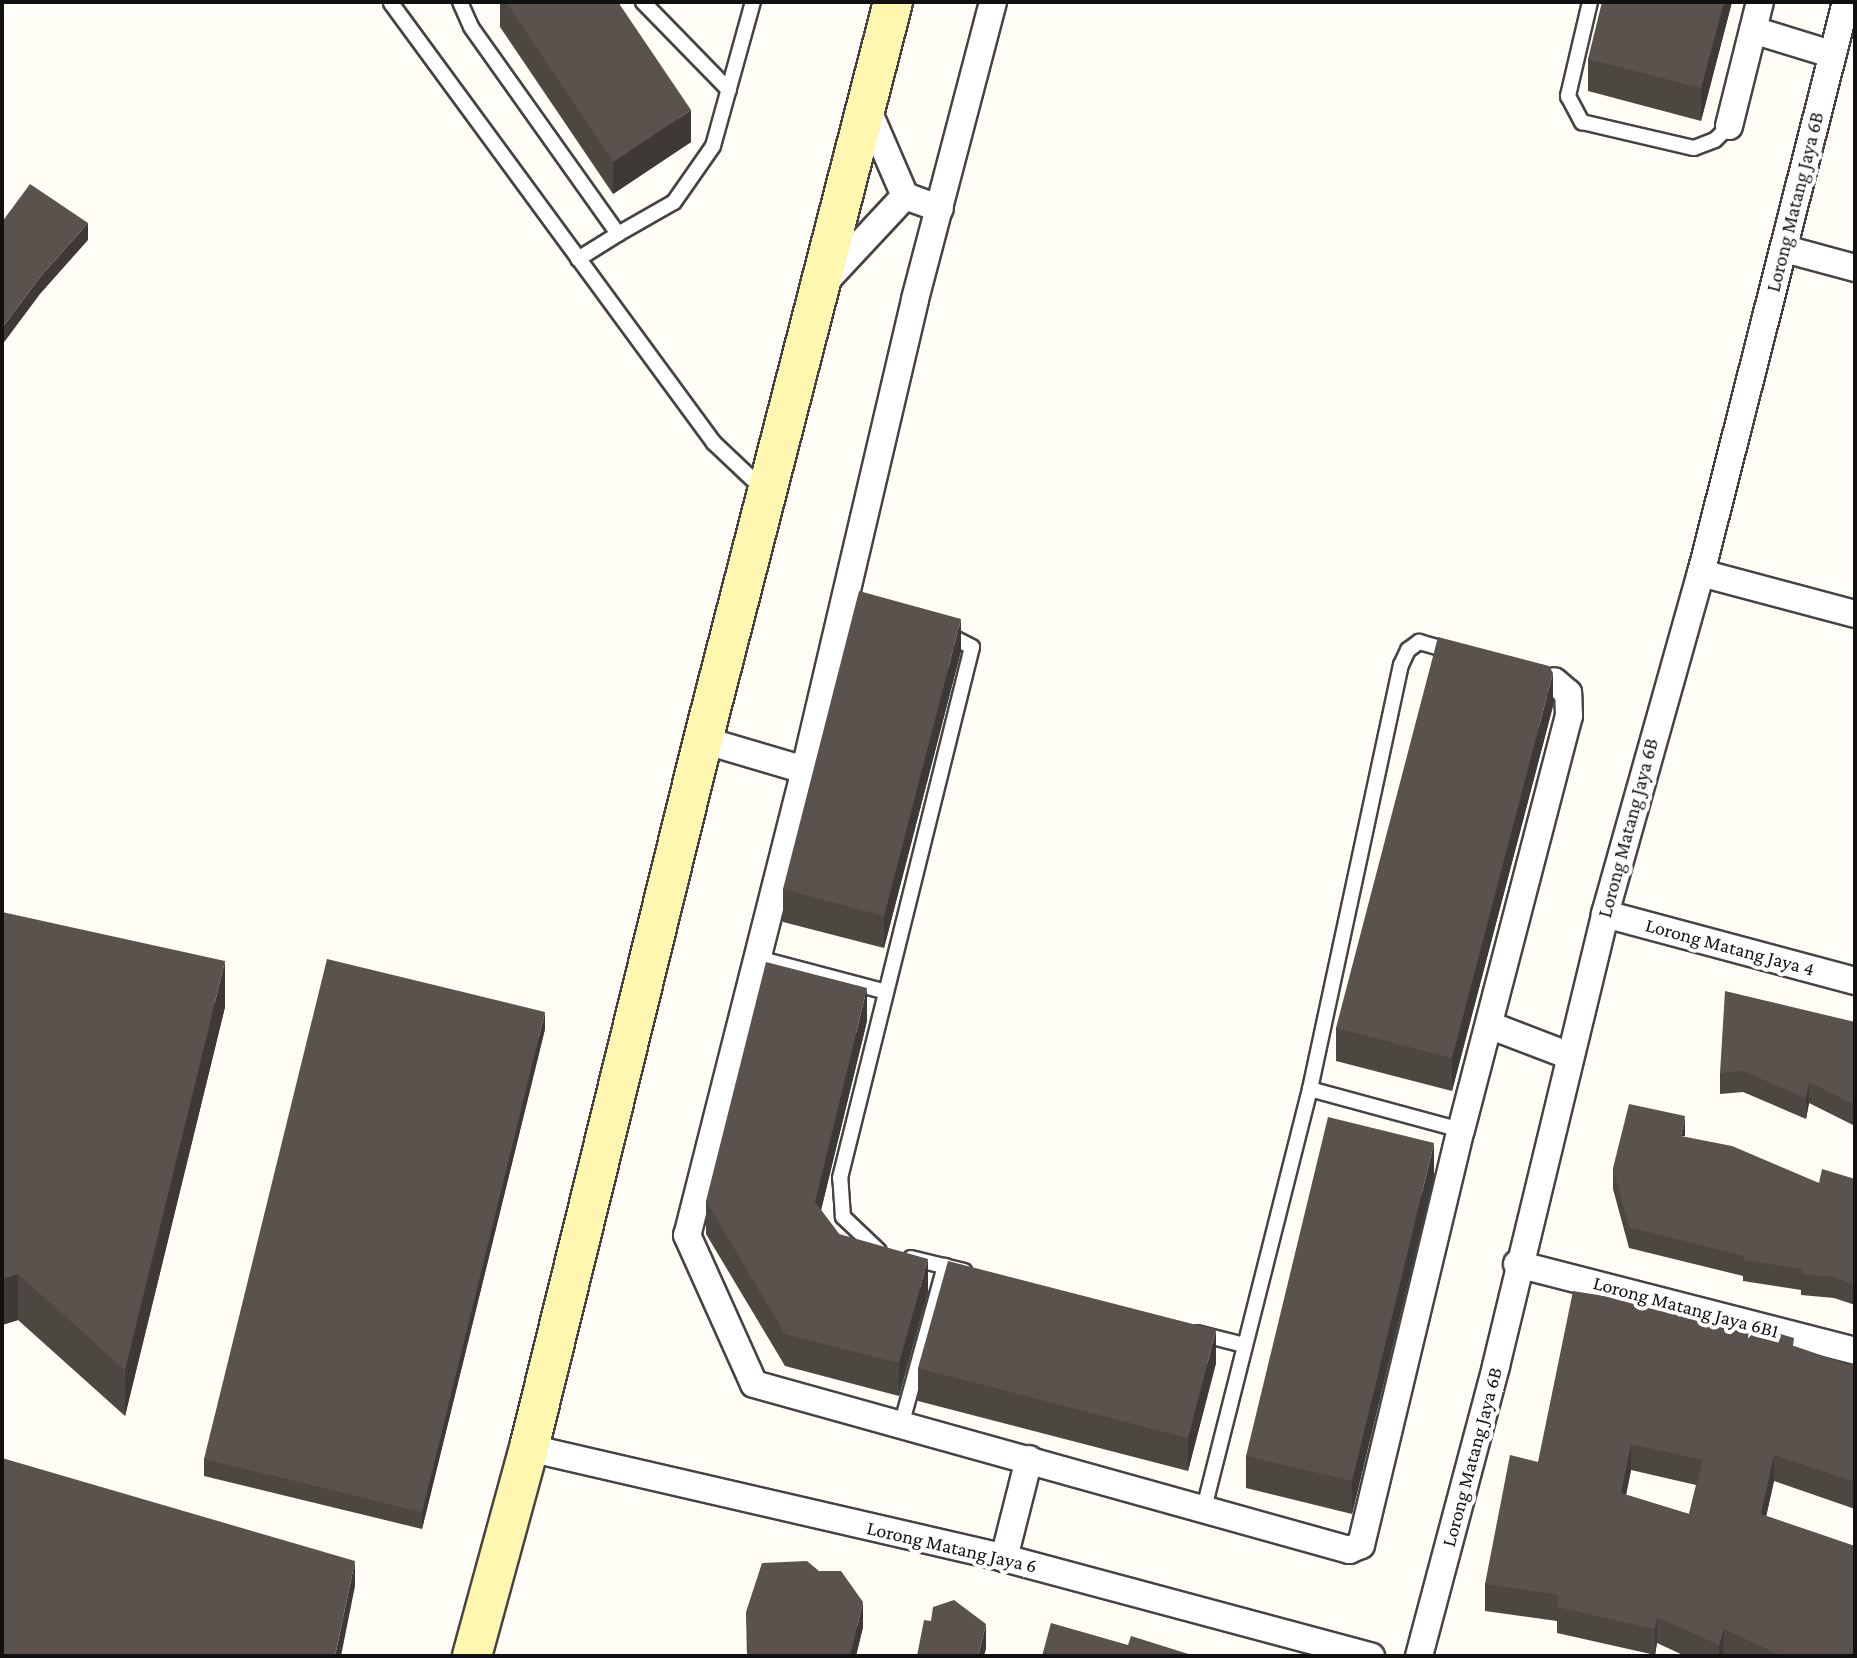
<!DOCTYPE html>
<style>
body{margin:0}
#map{position:relative;width:1857px;height:1658px;overflow:hidden;background:#fffdf5;font-family:"Crimson Pro",serif}
div>[style]{position:absolute}
[style*='--x']{left:calc(var(--x)*1px);top:calc(var(--y)*1px);width:calc(var(--w)*1px);rotate:calc(var(--a)*1deg)}
.roads{filter:drop-shadow(2px 0 #444) drop-shadow(-2px 0 #444) drop-shadow(0 2px #444) drop-shadow(0 -2px #444)}
.lane>*{height:14px;margin:-7px;padding:0 7px;transform-origin:7px;border-radius:7px;background:#fff}
.street>*{height:26px;margin:-13px;padding:0 13px;transform-origin:13px;border-radius:13px;background:#fff}
.secondary>*{height:38px;margin:-19px;padding:0 19px;transform-origin:19px;border-radius:19px;background:#fff6b0}
.wall>*{inset:0;background:#4d4742}
.shaded-wall>*{inset:0;background:#3f3936}
.building>*{inset:0;background:#5a524d}
span{translate:-50% -50%;white-space:nowrap;text-align:center;line-height:1.15;-webkit-text-stroke:8px #fff;paint-order:stroke}
.street-label{font-size:20px;color:#111}
.frame{position:absolute;inset:0;border:4px solid #111;pointer-events:none}
</style>
<div id="map">
<div class="roads">
<div class="lane">
<div style="--x:460;--y:2;--w:27;--a:66"></div>
<div style="--x:471;--y:27;--w:254;--a:54.6"></div>
<div style="--x:618;--y:234;--w:64;--a:-29.7"></div>
<div style="--x:674;--y:202;--w:68;--a:-55.1"></div>
<div style="--x:713;--y:146;--w:149;--a:-74.5"></div>
<div style="--x:643;--y:2;--w:123;--a:45.7"></div>
<div style="--x:1590;--y:2;--w:97;--a:103.2"></div>
<div style="--x:1568;--y:96;--w:30;--a:62"></div>
<div style="--x:1582;--y:122;--w:115;--a:13.1"></div>
<div style="--x:1694;--y:148;--w:22;--a:-21"></div>
<div style="--x:1715;--y:140;--w:20;--a:-45"></div>
<div style="--x:391;--y:3;--w:546;--a:53.72"></div>
<div style="--x:714;--y:443;--w:70;--a:43.3"></div>
<div style="--x:578;--y:259;--w:47;--a:-32"></div>
<div style="--x:758;--y:958;--w:129;--a:14.8"></div>
<div style="--x:1310;--y:1089;--w:156;--a:15.2"></div>
<div style="--x:879;--y:1251;--w:50;--a:-136.6"></div>
<div style="--x:843;--y:1217;--w:39;--a:-94"></div>
<div style="--x:840;--y:1178;--w:547;--a:-76.04"></div>
<div style="--x:972;--y:647;--w:33;--a:-153"></div>
<div style="--x:911;--y:1258;--w:55;--a:13.8"></div>
<div style="--x:1197;--y:1333;--w:49;--a:14.3"></div>
<div style="--x:902;--y:1422;--w:162;--a:-74.6"></div>
<div style="--x:1204;--y:1508;--w:432;--a:-75.8"></div>
<div style="--x:1310;--y:1089;--w:434;--a:-77.9"></div>
<div style="--x:1401;--y:665;--w:17;--a:-65"></div>
<div style="--x:1408;--y:650;--w:14;--a:-36"></div>
<div style="--x:1419;--y:642;--w:36;--a:16"></div>
</div>
<div class="street">
<div style="--x:993;--y:2;--w:308;--a:104.7"></div>
<div style="--x:915;--y:300;--w:483;--a:103.2"></div>
<div style="--x:805;--y:770;--w:480;--a:104.2"></div>
<div style="--x:687;--y:1235;--w:163;--a:65.8"></div>
<div style="--x:754;--y:1384;--w:618;--a:15.59"></div>
<div style="--x:1349;--y:1550;--w:13;--a:-23"></div>
<div style="--x:1361;--y:1545;--w:427;--a:-76.5"></div>
<div style="--x:1461;--y:1130;--w:428;--a:-75.4"></div>
<div style="--x:1569;--y:716;--w:23;--a:-92"></div>
<div style="--x:1568;--y:693;--w:18;--a:-139"></div>
<div style="--x:1753;--y:30;--w:82;--a:17.1"></div>
<div style="--x:866;--y:106;--w:98;--a:66.6"></div>
<div style="--x:905;--y:196;--w:37;--a:20"></div>
<div style="--x:1729;--y:126;--w:128;--a:-76"></div>
<div style="--x:1785;--y:249;--w:73;--a:15.2"></div>
<div style="--x:823;--y:284;--w:120;--a:-47"></div>
<div style="--x:1701;--y:573;--w:159;--a:14.9"></div>
<div style="--x:703;--y:740;--w:106;--a:16.4"></div>
<div style="--x:1605;--y:914;--w:259;--a:15"></div>
<div style="--x:1489;--y:1025;--w:87;--a:20.9"></div>
<div style="--x:1517;--y:1264;--w:349;--a:14.4"></div>
<div style="--x:529;--y:1448;--w:488;--a:13"></div>
<div style="--x:1004;--y:1558;--w:380;--a:15"></div>
<div style="--x:1004;--y:1558;--w:102;--a:-75.8"></div>
<div style="--x:1419;--y:1656;--w:300;--a:-75.1"></div>
<div style="--x:1496;--y:1366;--w:465;--a:-76.4"></div>
<div style="--x:1605;--y:914;--w:354;--a:-74.3"></div>
<div style="--x:1701;--y:573;--w:589;--a:-75.75"></div>
</div>
<div class="secondary">
<div style="--x:472;--y:1656;--w:216;--a:-74.7"></div>
<div style="--x:529;--y:1448;--w:729;--a:-76.19"></div>
<div style="--x:703;--y:740;--w:762;--a:-75.56"></div>
</div>
</div>
<div class="wall">
<div style="clip-path:polygon(500px 2px,618px 2px,691px 142px,613px 194px,500px 27px)"></div>
<div style="clip-path:polygon(1732px 2px,1701px 121px,1588px 91px,1588px 59px)"></div>
<div style="clip-path:polygon(961px 651px,884px 948px,783px 922px,783px 889px)"></div>
<div style="clip-path:polygon(1553px 706px,1452px 1091px,1336px 1061px,1336px 1028px)"></div>
<div style="clip-path:polygon(2px 912px,225px 1007px,125px 1416px,18px 1320px,2px 1325px)"></div>
<div style="clip-path:polygon(867px 1021px,821px 1210px,839px 1234px,928px 1292px,899px 1396px,785px 1366px,706px 1234px,706px 1201px)"></div>
<div style="clip-path:polygon(1855px 1022px,1855px 1126px,1809px 1103px,1806px 1119px,1743px 1092px,1720px 1094px,1720px 1073px)"></div>
<div style="clip-path:polygon(545px 1029px,422px 1529px,204px 1476px,204px 1459px)"></div>
<div style="clip-path:polygon(1685px 1137px,1819px 1183px,1855px 1179px,1855px 1305px,1834px 1298px,1801px 1295px,1801px 1290px,1743px 1281px,1743px 1276px,1629px 1248px,1613px 1189px,1613px 1168px)"></div>
<div style="clip-path:polygon(1434px 1176px,1352px 1514px,1246px 1488px,1246px 1456px)"></div>
<div style="clip-path:polygon(evenodd,1794px 1346px,1855px 1367px,1855px 1509px,1774px 1481px,1766px 1516px,1855px 1656px,1726px 1656px,1724px 1655px,1723px 1656px,1685px 1656px,1657px 1643px,1655px 1655px,1557px 1633px,1557px 1621px,1485px 1611px,1485px 1584px,1538px 1462px,1794px 1346px,1631px 1470px,1696px 1485px,1689px 1514px,1626px 1495px,1631px 1470px)"></div>
<div style="clip-path:polygon(1216px 1363px,1188px 1471px,918px 1401px,918px 1368px)"></div>
<div style="clip-path:polygon(746px 1612px,863px 1627px,856px 1656px,747px 1656px)"></div>
</div>
<div class="shaded-wall">
<div style="clip-path:polygon(1724px 2px,1732px 2px,1701px 121px,1701px 88px)"></div>
<div style="clip-path:polygon(691px 110px,691px 142px,613px 194px,613px 162px)"></div>
<div style="clip-path:polygon(88px 223px,88px 240px,40px 294px,2px 345px,2px 328px,40px 277px)"></div>
<div style="clip-path:polygon(961px 619px,961px 651px,884px 948px,884px 916px)"></div>
<div style="clip-path:polygon(1553px 673px,1553px 706px,1452px 1091px,1452px 1058px)"></div>
<div style="clip-path:polygon(225px 961px,225px 1007px,125px 1416px,125px 1370px)"></div>
<div style="clip-path:polygon(867px 988px,867px 1021px,815px 1235px,815px 1202px)"></div>
<div style="clip-path:polygon(545px 1012px,545px 1029px,422px 1529px,422px 1512px)"></div>
<div style="clip-path:polygon(1809px 1082px,1809px 1103px,1806px 1119px,1806px 1098px)"></div>
<div style="clip-path:polygon(1685px 1116px,1685px 1136px,1681px 1136px)"></div>
<div style="clip-path:polygon(1434px 1143px,1434px 1176px,1352px 1514px,1352px 1481px)"></div>
<div style="clip-path:polygon(928px 1259px,928px 1292px,899px 1396px,899px 1363px)"></div>
<div style="clip-path:polygon(18px 1274px,18px 1320px,2px 1325px,2px 1279px)"></div>
<div style="clip-path:polygon(1216px 1330px,1216px 1363px,1188px 1471px,1188px 1438px)"></div>
<div style="clip-path:polygon(1631px 1444px,1631px 1470px,1621px 1520px,1621px 1493px)"></div>
<div style="clip-path:polygon(1774px 1455px,1774px 1481px,1761px 1540px,1761px 1514px)"></div>
<div style="clip-path:polygon(355px 1561px,355px 1586px,341px 1656px,335px 1656px)"></div>
<div style="clip-path:polygon(863px 1602px,863px 1627px,856px 1656px,850px 1656px)"></div>
<div style="clip-path:polygon(1657px 1617px,1657px 1643px,1655px 1655px,1655px 1629px)"></div>
<div style="clip-path:polygon(986px 1624px,986px 1649px,984px 1656px,978px 1656px)"></div>
<div style="clip-path:polygon(1724px 1629px,1723px 1656px,1719px 1656px,1719px 1645px)"></div>
</div>
<div class="building">
<div style="clip-path:polygon(506px 2px,618px 2px,691px 110px,613px 162px)"></div>
<div style="clip-path:polygon(1602px 2px,1724px 2px,1701px 88px,1588px 59px)"></div>
<div style="clip-path:polygon(30px 184px,88px 223px,40px 277px,2px 328px,2px 222px)"></div>
<div style="clip-path:polygon(859px 591px,961px 619px,884px 916px,783px 889px)"></div>
<div style="clip-path:polygon(1438px 637px,1549px 666px,1553px 673px,1452px 1058px,1336px 1028px)"></div>
<div style="clip-path:polygon(2px 912px,225px 961px,125px 1370px,18px 1274px,2px 1279px)"></div>
<div style="clip-path:polygon(327px 959px,545px 1012px,422px 1512px,204px 1459px)"></div>
<div style="clip-path:polygon(766px 962px,867px 988px,815px 1202px,839px 1234px,928px 1259px,899px 1363px,785px 1334px,706px 1201px)"></div>
<div style="clip-path:polygon(1725px 991px,1855px 1022px,1855px 1105px,1809px 1082px,1806px 1098px,1743px 1071px,1720px 1073px)"></div>
<div style="clip-path:polygon(1629px 1104px,1685px 1116px,1681px 1136px,1732px 1146px,1819px 1183px,1822px 1169px,1855px 1179px,1855px 1285px,1834px 1277px,1801px 1274px,1802px 1269px,1743px 1260px,1744px 1256px,1629px 1227px,1613px 1168px)"></div>
<div style="clip-path:polygon(1328px 1117px,1434px 1143px,1352px 1481px,1246px 1456px)"></div>
<div style="clip-path:polygon(948px 1261px,1216px 1330px,1188px 1438px,918px 1368px)"></div>
<div style="clip-path:polygon(evenodd,1573px 1291px,1710px 1313px,1794px 1338px,1793px 1346px,1855px 1367px,1855px 1482px,1774px 1455px,1761px 1514px,1855px 1546px,1855px 1656px,1782px 1656px,1724px 1629px,1719px 1645px,1657px 1617px,1655px 1629px,1557px 1607px,1559px 1595px,1485px 1584px,1510px 1455px,1538px 1462px,1573px 1291px,1631px 1444px,1703px 1460px,1689px 1514px,1621px 1493px,1631px 1444px)"></div>
<div style="clip-path:polygon(2px 1458px,355px 1561px,335px 1656px,2px 1656px)"></div>
<div style="clip-path:polygon(807px 1561px,819px 1571px,841px 1571px,863px 1602px,850px 1656px,749px 1656px,746px 1612px,762px 1563px)"></div>
<div style="clip-path:polygon(954px 1600px,986px 1624px,978px 1656px,917px 1656px,924px 1620px,931px 1621px,933px 1607px)"></div>
<div style="clip-path:polygon(1051px 1623px,1128px 1645px,1131px 1636px,1195px 1656px,1042px 1656px)"></div>
</div>
<div class="street-label">
<span style="left:1795px;top:202px;rotate:-76deg">Lorong Matang Jaya 6B</span>
<span style="left:1628px;top:828px;rotate:-75deg">Lorong Matang Jaya 6B</span>
<span style="left:1730px;top:947px;rotate:15deg">Lorong Matang Jaya 4</span>
<span style="left:1686px;top:1307px;rotate:15deg">Lorong Matang Jaya 6B1</span>
<span style="left:1472px;top:1457px;rotate:-75deg">Lorong Matang Jaya 6B</span>
<span style="left:952px;top:1547px;rotate:13deg">Lorong Matang Jaya 6</span>
</div>
<div class="frame"></div>
</div>
